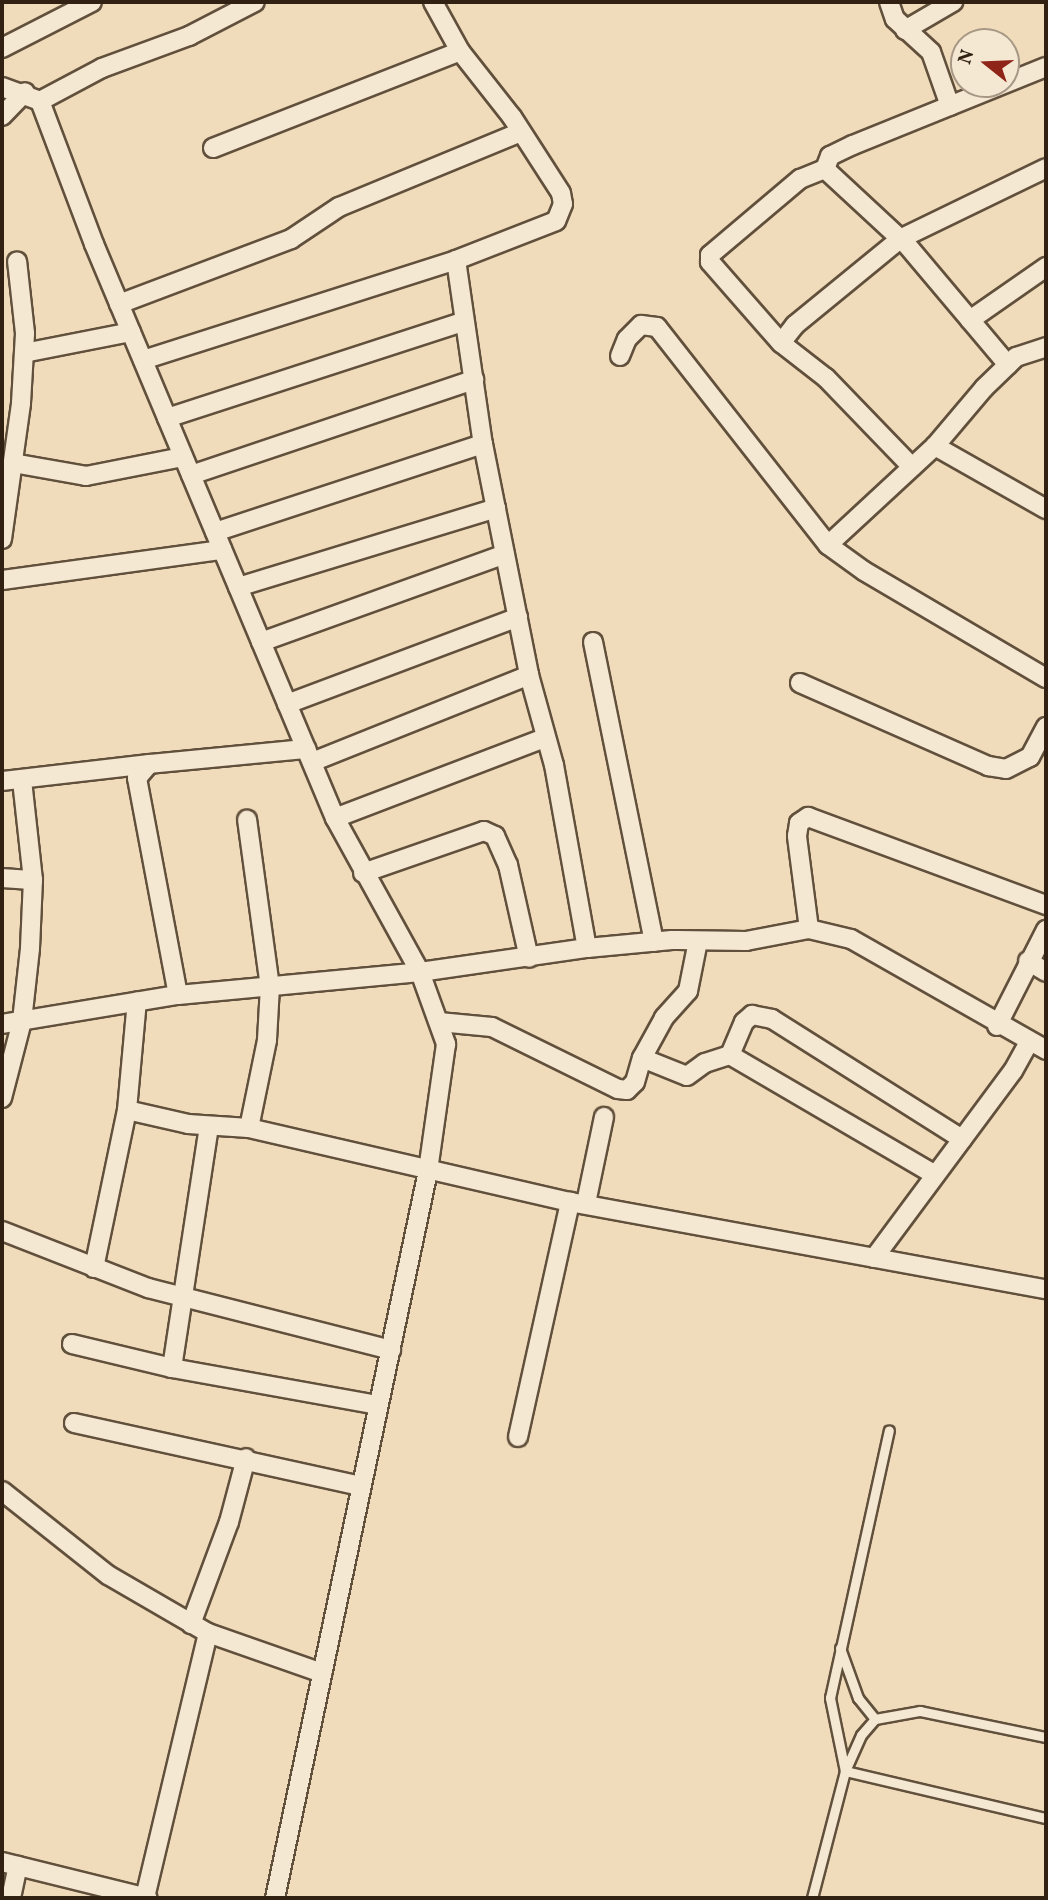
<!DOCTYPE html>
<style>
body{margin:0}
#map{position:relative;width:1048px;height:1900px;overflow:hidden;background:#f0dbbb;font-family:Vollkorn,serif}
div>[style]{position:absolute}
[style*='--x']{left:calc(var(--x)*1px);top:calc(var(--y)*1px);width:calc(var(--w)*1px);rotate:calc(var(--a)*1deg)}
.roads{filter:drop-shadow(2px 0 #61503c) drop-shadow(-2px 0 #61503c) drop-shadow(0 2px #61503c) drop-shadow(0 -2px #61503c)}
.service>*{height:9px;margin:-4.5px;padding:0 4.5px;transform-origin:4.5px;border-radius:4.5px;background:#f5e8d3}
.minor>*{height:18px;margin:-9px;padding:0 9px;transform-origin:9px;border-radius:9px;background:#f5e8d3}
span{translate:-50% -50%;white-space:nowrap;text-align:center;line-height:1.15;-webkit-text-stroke:5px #f5e8d3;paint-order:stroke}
.frame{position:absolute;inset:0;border:4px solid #312112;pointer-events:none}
.north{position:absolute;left:950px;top:28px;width:70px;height:70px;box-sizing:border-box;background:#f5e8d3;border:2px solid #a79886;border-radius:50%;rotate:288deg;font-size:19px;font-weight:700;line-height:28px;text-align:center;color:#312112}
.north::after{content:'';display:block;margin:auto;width:24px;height:32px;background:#8f2418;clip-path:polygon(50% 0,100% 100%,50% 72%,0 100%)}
</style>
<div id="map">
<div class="roads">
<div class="service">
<div style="--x:840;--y:1648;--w:53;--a:70.2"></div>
<div style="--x:858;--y:1698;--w:27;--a:51"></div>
<div style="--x:845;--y:1771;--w:75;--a:-101.6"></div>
<div style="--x:830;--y:1698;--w:274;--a:-77.6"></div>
<div style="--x:845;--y:1771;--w:206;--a:13.2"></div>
<div style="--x:812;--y:1898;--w:131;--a:-75.4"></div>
<div style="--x:845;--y:1771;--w:39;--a:-66"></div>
<div style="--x:861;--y:1735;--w:21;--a:-49"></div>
<div style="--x:875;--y:1719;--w:46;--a:-10.1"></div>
<div style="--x:920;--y:1711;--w:129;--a:11.7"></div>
</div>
<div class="minor">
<div style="--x:433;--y:2;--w:56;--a:61.1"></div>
<div style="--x:460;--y:51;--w:84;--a:51.8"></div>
<div style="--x:512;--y:117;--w:90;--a:57.2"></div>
<div style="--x:561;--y:193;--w:11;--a:80"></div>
<div style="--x:563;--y:204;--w:18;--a:112"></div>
<div style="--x:556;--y:221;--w:107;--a:158.7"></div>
<div style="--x:456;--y:260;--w:186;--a:81.7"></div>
<div style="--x:483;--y:444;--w:236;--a:78.7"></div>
<div style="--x:529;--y:675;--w:93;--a:74.5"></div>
<div style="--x:554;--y:765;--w:186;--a:79.8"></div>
<div style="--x:889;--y:2;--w:18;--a:71"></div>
<div style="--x:895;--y:19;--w:49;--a:42.5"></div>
<div style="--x:931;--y:52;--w:57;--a:70.6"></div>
<div style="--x:905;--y:30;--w:56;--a:-30.3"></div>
<div style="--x:2;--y:48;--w:101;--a:-27.1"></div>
<div style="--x:2;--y:87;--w:40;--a:20.2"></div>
<div style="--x:40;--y:101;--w:153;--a:69.3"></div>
<div style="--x:94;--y:244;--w:623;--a:67.22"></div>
<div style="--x:335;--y:818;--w:176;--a:61.1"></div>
<div style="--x:420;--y:972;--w:77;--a:70.1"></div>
<div style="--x:446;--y:1044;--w:128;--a:98.1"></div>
<div style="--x:428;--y:1171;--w:743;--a:101.88"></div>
<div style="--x:40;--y:101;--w:70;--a:-28"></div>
<div style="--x:102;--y:68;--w:93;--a:-20.2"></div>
<div style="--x:189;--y:36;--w:74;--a:-27.3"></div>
<div style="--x:2;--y:116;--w:33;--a:-46"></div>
<div style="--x:213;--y:148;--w:265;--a:-21.4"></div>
<div style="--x:119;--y:304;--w:184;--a:-20.7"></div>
<div style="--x:291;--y:239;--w:58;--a:-33.7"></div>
<div style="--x:339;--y:207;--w:197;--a:-22.4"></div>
<div style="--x:970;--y:320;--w:93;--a:-34.9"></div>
<div style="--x:781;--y:343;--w:108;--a:-131.2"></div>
<div style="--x:710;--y:262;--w:7;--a:-90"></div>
<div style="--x:710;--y:255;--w:118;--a:-40.2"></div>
<div style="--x:800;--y:179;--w:27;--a:-22"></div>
<div style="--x:24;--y:353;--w:109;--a:-11.1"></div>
<div style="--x:620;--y:356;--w:18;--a:-68"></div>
<div style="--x:627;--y:339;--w:20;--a:-45"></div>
<div style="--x:641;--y:325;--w:16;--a:7"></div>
<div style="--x:657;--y:327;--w:277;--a:51.9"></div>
<div style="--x:828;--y:545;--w:44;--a:35.8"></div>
<div style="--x:864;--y:571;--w:211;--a:30.5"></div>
<div style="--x:143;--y:360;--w:329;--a:-17.7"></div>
<div style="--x:1008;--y:365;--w:157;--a:-130.1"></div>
<div style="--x:907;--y:245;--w:112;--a:-137.2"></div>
<div style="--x:825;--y:169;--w:14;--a:-69"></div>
<div style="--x:830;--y:156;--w:25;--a:-26"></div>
<div style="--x:853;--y:145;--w:208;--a:-22"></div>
<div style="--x:167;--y:418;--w:311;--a:-18"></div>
<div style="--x:935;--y:446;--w:128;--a:29.6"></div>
<div style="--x:13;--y:463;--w:74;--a:10.1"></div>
<div style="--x:86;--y:476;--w:99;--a:-11.1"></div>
<div style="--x:912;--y:467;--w:124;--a:-134"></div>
<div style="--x:826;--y:378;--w:57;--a:-142.1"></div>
<div style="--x:781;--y:343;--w:23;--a:-52"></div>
<div style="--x:795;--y:325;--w:136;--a:-39.3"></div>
<div style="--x:900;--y:239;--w:162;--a:-25.9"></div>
<div style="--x:191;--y:475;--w:299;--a:-18.6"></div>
<div style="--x:215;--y:532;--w:282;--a:-18.2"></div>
<div style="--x:2;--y:539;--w:137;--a:-82"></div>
<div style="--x:21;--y:403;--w:70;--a:-86.7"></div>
<div style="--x:25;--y:333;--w:72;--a:-96.3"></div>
<div style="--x:828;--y:545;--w:146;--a:-42.8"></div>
<div style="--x:935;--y:446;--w:76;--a:-49.8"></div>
<div style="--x:984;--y:388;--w:45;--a:-44.1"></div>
<div style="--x:1016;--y:357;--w:32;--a:-18"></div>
<div style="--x:2;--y:580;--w:222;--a:-7.8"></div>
<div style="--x:238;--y:587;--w:270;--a:-17"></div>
<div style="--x:261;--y:642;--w:259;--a:-19.8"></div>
<div style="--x:593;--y:642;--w:306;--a:78.5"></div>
<div style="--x:800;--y:683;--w:206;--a:23.8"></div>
<div style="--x:988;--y:766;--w:18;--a:9"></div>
<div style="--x:1006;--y:769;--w:27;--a:-27"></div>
<div style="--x:1030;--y:757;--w:34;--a:-62"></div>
<div style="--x:287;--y:704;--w:247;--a:-20.6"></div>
<div style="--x:312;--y:762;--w:234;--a:-21.8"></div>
<div style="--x:2;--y:781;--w:148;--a:-6.6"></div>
<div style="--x:335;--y:818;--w:224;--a:-20.9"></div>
<div style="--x:363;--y:873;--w:128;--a:-19.1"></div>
<div style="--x:484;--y:831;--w:12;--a:24"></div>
<div style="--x:495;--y:836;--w:32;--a:66"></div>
<div style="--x:508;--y:865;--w:95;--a:77.3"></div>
<div style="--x:2;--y:878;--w:31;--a:4"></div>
<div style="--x:809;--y:929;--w:94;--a:-97.4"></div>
<div style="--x:797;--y:836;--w:13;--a:-81"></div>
<div style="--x:799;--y:823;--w:11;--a:-34"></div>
<div style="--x:808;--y:817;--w:254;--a:20.3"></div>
<div style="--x:698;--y:941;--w:51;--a:101.3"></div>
<div style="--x:688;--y:991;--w:36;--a:132"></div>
<div style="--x:664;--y:1018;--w:46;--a:118.8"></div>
<div style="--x:642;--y:1058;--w:48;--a:21.8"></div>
<div style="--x:687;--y:1076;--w:22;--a:-36"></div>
<div style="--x:705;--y:1063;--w:26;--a:-18"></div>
<div style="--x:730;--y:1055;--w:236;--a:30.3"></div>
<div style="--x:1028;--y:961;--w:21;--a:31"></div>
<div style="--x:178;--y:995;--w:221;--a:-100.7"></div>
<div style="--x:137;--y:778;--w:18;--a:-49"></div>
<div style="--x:149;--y:764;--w:158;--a:-5.5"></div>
<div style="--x:439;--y:1022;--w:53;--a:5.4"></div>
<div style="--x:492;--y:1027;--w:140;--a:26.2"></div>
<div style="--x:618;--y:1089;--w:9;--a:6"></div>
<div style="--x:627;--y:1090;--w:11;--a:-45"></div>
<div style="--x:635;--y:1082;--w:25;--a:-74"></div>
<div style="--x:2;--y:1024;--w:178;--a:-9.4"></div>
<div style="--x:178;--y:995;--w:243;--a:-5.4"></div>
<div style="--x:420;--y:972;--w:169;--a:-8.2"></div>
<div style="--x:587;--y:948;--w:85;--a:-5.4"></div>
<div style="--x:672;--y:940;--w:74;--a:0.8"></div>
<div style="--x:746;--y:941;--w:64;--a:-10.8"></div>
<div style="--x:809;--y:929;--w:43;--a:13.4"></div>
<div style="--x:851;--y:939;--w:224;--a:29.6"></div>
<div style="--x:997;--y:1026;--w:108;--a:-63"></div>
<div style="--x:730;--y:1055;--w:36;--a:-67"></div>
<div style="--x:744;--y:1022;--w:11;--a:-41"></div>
<div style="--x:752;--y:1015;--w:20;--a:11"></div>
<div style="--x:772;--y:1019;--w:225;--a:32.3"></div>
<div style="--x:2;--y:1098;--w:80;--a:-75.4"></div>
<div style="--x:22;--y:1021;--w:73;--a:-83.7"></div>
<div style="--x:30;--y:948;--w:68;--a:-87.5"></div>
<div style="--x:33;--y:880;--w:101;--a:-96.3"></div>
<div style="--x:127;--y:1110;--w:63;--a:12.9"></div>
<div style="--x:188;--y:1124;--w:61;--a:3.8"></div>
<div style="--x:249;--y:1128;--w:90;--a:-78.4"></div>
<div style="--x:267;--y:1040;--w:53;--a:-86.8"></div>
<div style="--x:270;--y:987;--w:169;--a:-97.8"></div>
<div style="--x:249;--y:1128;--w:329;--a:13"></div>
<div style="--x:570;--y:1202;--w:484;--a:10.4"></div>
<div style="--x:586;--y:1203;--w:88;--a:-78.2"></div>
<div style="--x:2;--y:1231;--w:157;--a:21.3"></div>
<div style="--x:148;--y:1288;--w:251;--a:14.3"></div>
<div style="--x:874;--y:1258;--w:233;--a:-53.4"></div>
<div style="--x:1013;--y:1071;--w:33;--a:-61"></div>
<div style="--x:94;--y:1268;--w:161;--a:-78.2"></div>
<div style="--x:127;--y:1110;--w:109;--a:-84.8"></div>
<div style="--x:72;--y:1344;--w:103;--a:13.5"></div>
<div style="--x:172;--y:1368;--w:209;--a:10.2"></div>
<div style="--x:172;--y:1368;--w:244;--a:-81.3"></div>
<div style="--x:74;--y:1423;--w:294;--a:12.4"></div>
<div style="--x:518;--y:1437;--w:241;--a:-77.5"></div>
<div style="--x:2;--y:1491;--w:135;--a:38.4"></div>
<div style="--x:108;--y:1575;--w:116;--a:30.1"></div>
<div style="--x:208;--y:1633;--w:272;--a:103.4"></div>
<div style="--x:191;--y:1624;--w:109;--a:-69.6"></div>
<div style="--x:229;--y:1522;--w:66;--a:-75.1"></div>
<div style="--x:208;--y:1633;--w:121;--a:19.3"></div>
<div style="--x:2;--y:1862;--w:150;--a:13.9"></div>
<div style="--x:11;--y:1898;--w:33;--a:-78"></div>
</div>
</div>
<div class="frame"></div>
<div class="north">N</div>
</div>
